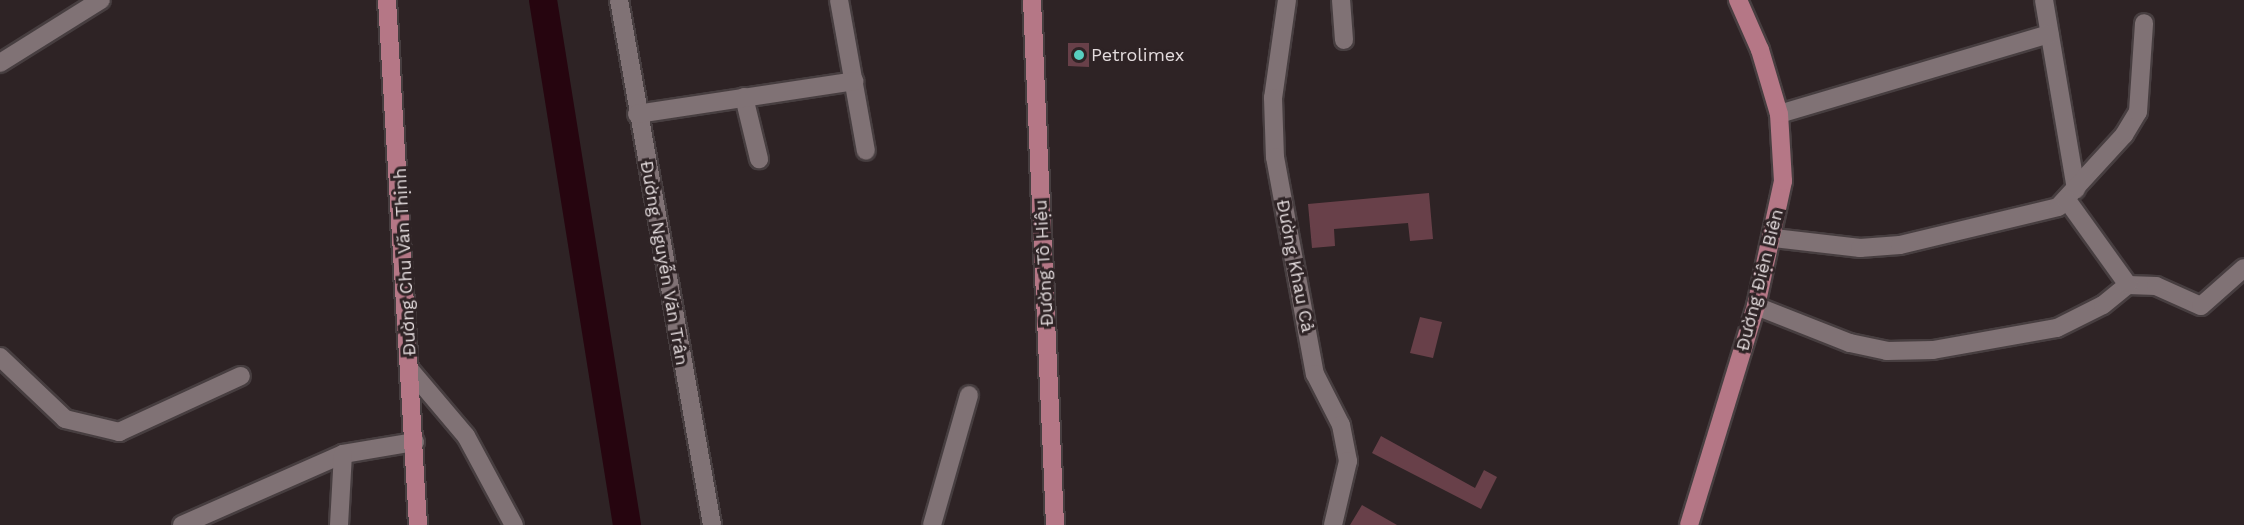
<!DOCTYPE html>
<meta charset="utf-8">
<style>
body{margin:0}
#map{position:relative;width:2244px;height:525px;overflow:hidden;background:#2e2325;font-family:"Work Sans",sans-serif}
div>[style]{position:absolute}
[style*='--x']{left:calc(var(--x)*1px);top:calc(var(--y)*1px);width:calc(var(--w)*1px);rotate:calc(var(--a)*1deg)}
.river>*{height:28px;margin:-14px;padding:0 14px;transform-origin:14px;border-radius:14px;background:#26050f}
.building>*{inset:0;background:#684049}
.roads{filter:drop-shadow(2px 0 #473e40) drop-shadow(-2px 0 #473e40) drop-shadow(0 2px #473e40) drop-shadow(0 -2px #473e40)}
.minor>*{height:18px;margin:-9px;padding:0 9px;transform-origin:9px;border-radius:9px;background:#807275}
.major>*{height:18px;margin:-9px;padding:0 9px;transform-origin:9px;border-radius:9px;background:#b57786}
.dots>*{width:16px;height:16px;translate:-50% -50%;box-sizing:border-box;border:3px solid #2e2325;border-radius:50%}
span{translate:-50% -50%;white-space:nowrap;text-align:center;line-height:1.15;-webkit-text-stroke:6px #2e2325;paint-order:stroke}
.poi-label{font-size:18px;color:#e3dbdd}
.left{translate:0 -50%;text-align:left}
.street-label{font-size:18px;color:#e3dbdd}
</style>
<div id="map">
<div class="river">
<div style="--x:543;--y:0;--w:532;--a:80.91"></div>
</div>
<div class="building">
<div style="clip-path:polygon(1068px 43px,1089px 43px,1089px 67px,1068px 66px)"></div>
<div style="clip-path:polygon(1429px 193px,1433px 239px,1410px 241px,1408px 223px,1334px 229px,1335px 246px,1312px 248px,1308px 204px)"></div>
<div style="clip-path:polygon(1420px 317px,1442px 322px,1433px 358px,1410px 353px)"></div>
<div style="clip-path:polygon(1381px 436px,1475px 488px,1484px 470px,1497px 477px,1481px 509px,1372px 453px)"></div>
<div style="clip-path:polygon(1362px 505px,1397px 525px,1350px 525px)"></div>
</div>
<div class="roads">
<div class="minor">
<div style="--x:619;--y:0;--w:533;--a:79.95"></div>
<div style="--x:839;--y:0;--w:153;--a:79.9"></div>
<div style="--x:1287;--y:0;--w:99;--a:98.1"></div>
<div style="--x:1273;--y:98;--w:59;--a:88.1"></div>
<div style="--x:1275;--y:157;--w:221;--a:79.6"></div>
<div style="--x:1315;--y:374;--w:57;--a:63"></div>
<div style="--x:1341;--y:425;--w:37;--a:79"></div>
<div style="--x:1348;--y:461;--w:66;--a:103.2"></div>
<div style="--x:1341;--y:0;--w:40;--a:85.7"></div>
<div style="--x:2044;--y:0;--w:192;--a:80.4"></div>
<div style="--x:0;--y:63;--w:119;--a:-32"></div>
<div style="--x:744;--y:97;--w:64;--a:76.4"></div>
<div style="--x:637;--y:114;--w:220;--a:-8.6"></div>
<div style="--x:1779;--y:114;--w:282;--a:-16.5"></div>
<div style="--x:1774;--y:238;--w:87;--a:6.6"></div>
<div style="--x:1860;--y:248;--w:40;--a:-4.3"></div>
<div style="--x:1900;--y:245;--w:163;--a:-13.5"></div>
<div style="--x:2058;--y:207;--w:98;--a:-47.5"></div>
<div style="--x:2124;--y:135;--w:27;--a:-59"></div>
<div style="--x:2138;--y:112;--w:89;--a:-86.1"></div>
<div style="--x:2128;--y:285;--w:28;--a:2"></div>
<div style="--x:2156;--y:286;--w:49;--a:24"></div>
<div style="--x:2201;--y:306;--w:57;--a:-41.5"></div>
<div style="--x:1756;--y:306;--w:101;--a:21.5"></div>
<div style="--x:1850;--y:343;--w:38;--a:12"></div>
<div style="--x:1887;--y:351;--w:46;--a:-1.2"></div>
<div style="--x:1933;--y:350;--w:126;--a:-10.1"></div>
<div style="--x:2057;--y:328;--w:51;--a:-26.6"></div>
<div style="--x:2103;--y:305;--w:32;--a:-39"></div>
<div style="--x:2128;--y:285;--w:105;--a:-125.7"></div>
<div style="--x:0;--y:357;--w:90;--a:43.6"></div>
<div style="--x:65;--y:419;--w:56;--a:13.5"></div>
<div style="--x:119;--y:432;--w:134;--a:-24.7"></div>
<div style="--x:411;--y:371;--w:85;--a:49.8"></div>
<div style="--x:466;--y:436;--w:101;--a:61.7"></div>
<div style="--x:182;--y:525;--w:176;--a:-23.8"></div>
<div style="--x:343;--y:454;--w:73;--a:-9.5"></div>
<div style="--x:339;--y:525;--w:71;--a:-86.8"></div>
<div style="--x:932;--y:525;--w:135;--a:-74.1"></div>
</div>
<div class="major">
<div style="--x:387;--y:0;--w:526;--a:86.62"></div>
<div style="--x:1032;--y:0;--w:526;--a:87.49"></div>
<div style="--x:1689;--y:525;--w:229;--a:-73"></div>
<div style="--x:1756;--y:306;--w:128;--a:-77.8"></div>
<div style="--x:1783;--y:181;--w:67;--a:-93.4"></div>
<div style="--x:1779;--y:114;--w:67;--a:-106.5"></div>
<div style="--x:1760;--y:50;--w:55;--a:-113.7"></div>
</div>
</div>
<div class="dots">
<div style="left:1079px;top:55px;background:#58cec0"></div>
</div>
<div class="poi-label">
<span class="left" style="left:1091px;top:55px">Petrolimex</span>
</div>
<div class="street-label">
<span style="left:405px;top:262px;rotate:-93deg">Đường Chu Văn Thịnh</span>
<span style="left:664px;top:263px;rotate:80deg">Đường Nguyễn Văn Trân</span>
<span style="left:1044px;top:263px;rotate:-93deg">Đường Tô Hiệu</span>
<span style="left:1295px;top:266px;rotate:79deg">Đường Khau Cả</span>
<span style="left:1760px;top:280px;rotate:-76deg">Đường Điện Biên</span>
</div>
</div>
